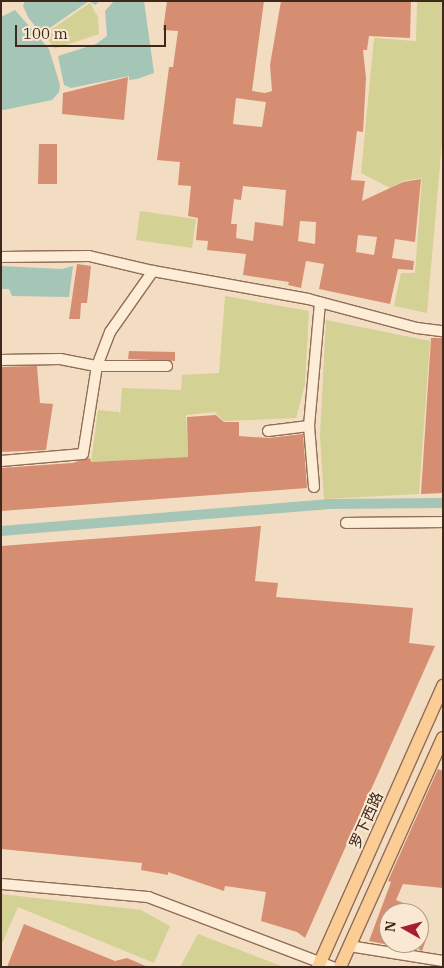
<!DOCTYPE html>
<meta charset="utf-8">
<style>
body{margin:0}
#map{position:relative;width:444px;height:968px;overflow:hidden;background:#f3ddc2;font-family:"IBM Plex Serif","Noto Sans SC",serif}
div>[style]{position:absolute}
[style*='--x']{left:calc(var(--x)*1px);top:calc(var(--y)*1px);width:calc(var(--w)*1px);rotate:calc(var(--a)*1deg)}
.green>*{inset:0;background:#d3d194}
.water>*{inset:0;background:#a5c5b7}
.canal>*{height:10px;margin:-5px;padding:0 5px;transform-origin:5px;border-radius:5px;background:#a5c5b7}
.building>*{inset:0;background:#d68e73}
.roads{filter:drop-shadow(1px 0 #906d56) drop-shadow(-1px 0 #906d56) drop-shadow(0 1px #906d56) drop-shadow(0 -1px #906d56)}
.minor>*{height:10px;margin:-5px;padding:0 5px;transform-origin:5px;border-radius:5px;background:#fdecd6}
.major>*{height:12px;margin:-6px;padding:0 6px;transform-origin:6px;border-radius:6px;background:#fbcd95}
span{translate:-50% -50%;white-space:nowrap;text-align:center;line-height:1.15;-webkit-text-stroke:4px #fae9d2;paint-order:stroke}
.street-label{font-size:15px;color:#3e281c}
.frame{position:absolute;inset:0;border:2px solid #3e281c;pointer-events:none}
.north{position:absolute;left:379px;top:903px;width:50px;height:50px;box-sizing:border-box;background:#fae9d2;border:1px solid #af9c89;border-radius:50%;rotate:277deg;font-size:14px;font-weight:700;line-height:20px;text-align:center;color:#3e281c}
.north::after{content:'';display:block;margin:auto;width:18px;height:22px;background:#a71e33;clip-path:polygon(50% 0,100% 100%,50% 72%,0 100%)}
.scale{position:absolute;left:15px;top:25px;width:151px;height:22px;box-sizing:border-box;border:2px solid #3e281c;border-top:0;padding-left:6px;font-size:15px;line-height:18px;white-space:nowrap;color:#3e281c;-webkit-text-stroke:4px #fae9d2;paint-order:stroke}
</style>
<div id="map">
<div class="green">
<div style="clip-path:polygon(417px 1px,443px 1px,443px 131px,427px 313px,394px 306px,401px 273px,415px 273px,422px 178px,403px 181px,390px 188px,361px 173px,374px 38px,416px 41px)"></div>
<div style="clip-path:polygon(90px 3px,98px 17px,99px 34px,54px 49px,45px 34px)"></div>
<div style="clip-path:polygon(140px 211px,196px 219px,192px 248px,136px 240px)"></div>
<div style="clip-path:polygon(225px 296px,309px 311px,305px 384px,296px 418px,224px 421px,215px 412px,186px 415px,188px 457px,91px 462px,98px 410px,119px 412px,120px 416px,122px 388px,181px 390px,182px 375px,219px 373px)"></div>
<div style="clip-path:polygon(326px 320px,430px 341px,419px 494px,324px 499px,320px 436px)"></div>
<div style="clip-path:polygon(1px 894px,141px 910px,170px 926px,154px 963px,18px 907px,1px 946px)"></div>
<div style="clip-path:polygon(198px 934px,284px 967px,180px 967px)"></div>
</div>
<div class="water">
<div style="clip-path:polygon(25px 1px,100px 1px,95px 5px,89px 1px,41px 34px,28px 17px,23px 6px)"></div>
<div style="clip-path:polygon(114px 1px,144px 1px,154px 73px,137px 79px,129px 80px,129px 76px,71px 88px,64px 85px,58px 56px,96px 44px,107px 36px,105px 11px)"></div>
<div style="clip-path:polygon(15px 10px,49px 49px,60px 85px,59px 92px,52px 100px,4px 110px,1px 109px,1px 17px)"></div>
<div style="clip-path:polygon(1px 266px,62px 269px,73px 266px,69px 297px,12px 296px,9px 289px,1px 289px)"></div>
</div>
<div class="canal">
<div style="--x:1;--y:531;--w:327;--a:-4.7"></div>
<div style="--x:327;--y:504;--w:116;--a:-0.5"></div>
</div>
<div class="building">
<div style="clip-path:polygon(evenodd,167px 1px,264px 1px,252px 91px,265px 93px,272px 91px,270px 65px,281px 1px,411px 1px,410px 38px,369px 36px,367px 50px,363px 50px,366px 78px,363px 132px,357px 131px,351px 180px,365px 181px,362px 201px,403px 182px,421px 179px,415px 242px,395px 239px,392px 258px,414px 261px,413px 270px,398px 269px,390px 304px,319px 289px,324px 264px,306px 261px,301px 288px,288px 285px,289px 282px,243px 275px,246px 254px,207px 250px,208px 241px,196px 240px,198px 218px,188px 216px,191px 186px,178px 185px,180px 162px,157px 160px,169px 67px,173px 67px,178px 31px,163px 30px,167px 1px,236px 98px,266px 102px,262px 127px,233px 124px,236px 98px,167px 1px,243px 186px,286px 190px,283px 226px,255px 222px,253px 241px,236px 238px,237px 224px,231px 224px,234px 199px,241px 200px,243px 186px,167px 1px,300px 221px,316px 222px,315px 244px,298px 241px,300px 221px,167px 1px,358px 235px,377px 237px,374px 255px,356px 252px,358px 235px)"></div>
<div style="clip-path:polygon(128px 77px,124px 120px,62px 114px,63px 93px)"></div>
<div style="clip-path:polygon(39px 144px,57px 144px,57px 184px,38px 184px)"></div>
<div style="clip-path:polygon(77px 264px,91px 266px,87px 303px,81px 303px,80px 319px,69px 319px)"></div>
<div style="clip-path:polygon(431px 338px,443px 338px,443px 493px,421px 494px)"></div>
<div style="clip-path:polygon(129px 351px,175px 352px,175px 361px,128px 359px)"></div>
<div style="clip-path:polygon(37px 366px,40px 403px,53px 404px,46px 450px,1px 452px,1px 367px)"></div>
<div style="clip-path:polygon(216px 415px,224px 422px,239px 422px,239px 436px,269px 438px,303px 434px,307px 488px,1px 511px,1px 468px,72px 463px,90px 458px,91px 462px,188px 457px,187px 417px)"></div>
<div style="clip-path:polygon(261px 526px,255px 581px,278px 583px,276px 597px,413px 608px,409px 643px,435px 646px,305px 938px,297px 932px,261px 921px,266px 892px,225px 886px,224px 891px,168px 872px,168px 875px,141px 870px,142px 863px,1px 849px,1px 546px)"></div>
<div style="clip-path:polygon(438px 769px,443px 771px,443px 888px,403px 884px,396px 900px,406px 904px,402px 913px,389px 913px,389px 945px,369px 941px,391px 882px,388px 881px)"></div>
<div style="clip-path:polygon(24px 924px,115px 961px,127px 958px,148px 967px,7px 967px)"></div>
<div style="clip-path:polygon(419px 927px,429px 931px,422px 951px,419px 950px)"></div>
</div>
<div class="roads">
<div class="minor">
<div style="--x:1;--y:257;--w:88;--a:-0.7"></div>
<div style="--x:89;--y:256;--w:66;--a:13.2"></div>
<div style="--x:1;--y:360;--w:59;--a:-1"></div>
<div style="--x:60;--y:359;--w:38;--a:11"></div>
<div style="--x:97;--y:366;--w:36;--a:-69"></div>
<div style="--x:110;--y:332;--w:75;--a:-54.8"></div>
<div style="--x:153;--y:271;--w:158;--a:10.2"></div>
<div style="--x:308;--y:299;--w:113;--a:14.9"></div>
<div style="--x:417;--y:328;--w:26;--a:7"></div>
<div style="--x:268;--y:431;--w:41;--a:-7"></div>
<div style="--x:1;--y:461;--w:82;--a:-4.9"></div>
<div style="--x:83;--y:454;--w:89;--a:-81"></div>
<div style="--x:97;--y:366;--w:70;--a:0"></div>
<div style="--x:314;--y:487;--w:61;--a:-94.7"></div>
<div style="--x:309;--y:426;--w:124;--a:-84.9"></div>
<div style="--x:346;--y:523;--w:97;--a:-0.6"></div>
<div style="--x:1;--y:884;--w:148;--a:5.1"></div>
<div style="--x:148;--y:897;--w:197;--a:20.8"></div>
<div style="--x:349;--y:946;--w:95;--a:9.1"></div>
</div>
<div class="major">
<div style="--x:318;--y:967;--w:308;--a:-66"></div>
<div style="--x:340;--y:967;--w:251;--a:-65.8"></div>
</div>
</div>
<div class="street-label">
<span style="left:366px;top:820px;rotate:-66deg">罗下西路</span>
</div>
<div class="frame"></div>
<div class="north">N</div>
<div class="scale">100 m</div>
</div>
